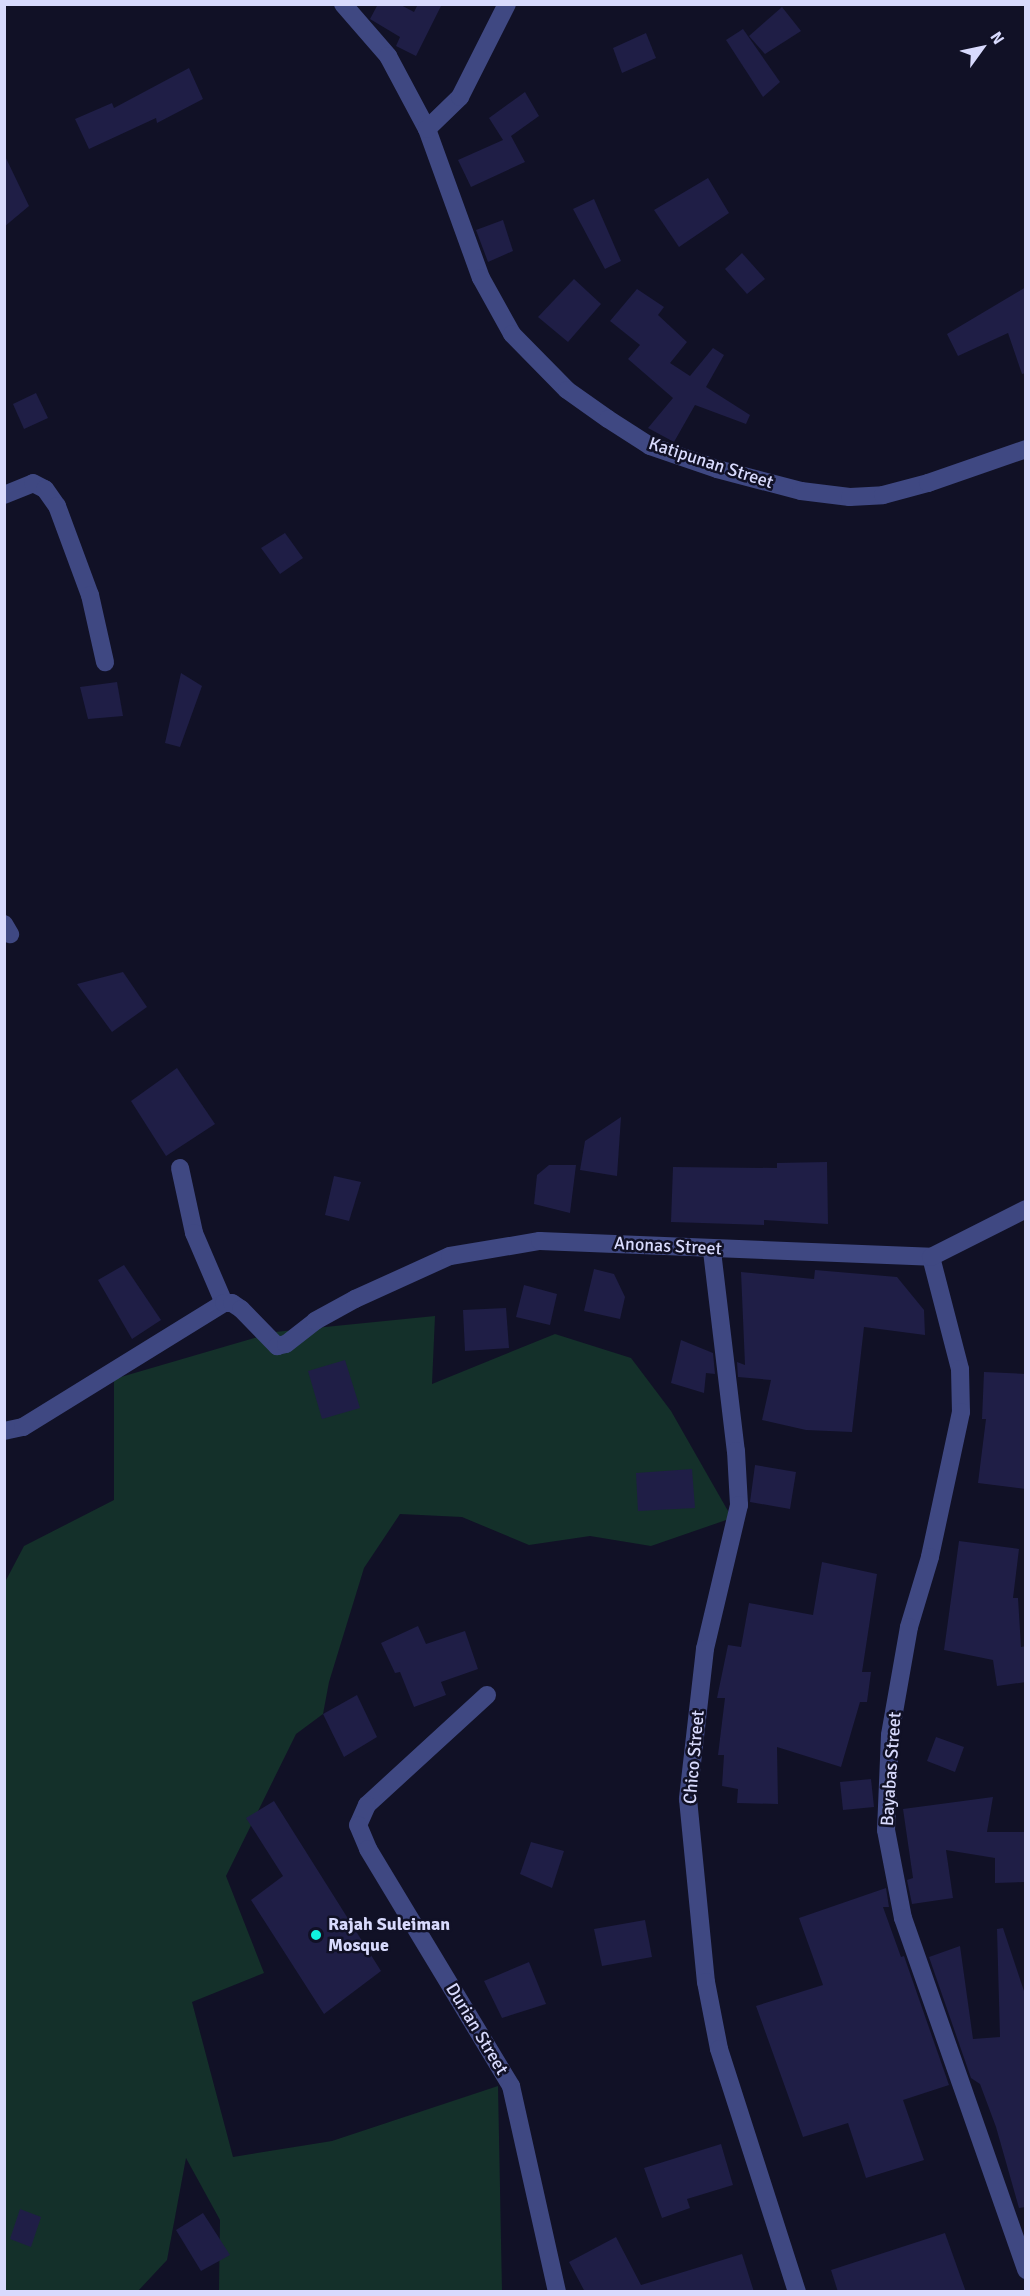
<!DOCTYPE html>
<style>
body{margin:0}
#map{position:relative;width:1030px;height:2296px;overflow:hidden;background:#111126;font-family:Signika,sans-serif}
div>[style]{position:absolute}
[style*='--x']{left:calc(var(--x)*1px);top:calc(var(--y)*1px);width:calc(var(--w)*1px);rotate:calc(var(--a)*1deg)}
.green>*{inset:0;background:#14302a}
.building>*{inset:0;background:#1f1e46}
.minor>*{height:18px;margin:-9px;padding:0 9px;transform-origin:9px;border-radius:9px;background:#3f4882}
.dots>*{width:16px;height:16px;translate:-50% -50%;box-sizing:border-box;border:3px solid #111126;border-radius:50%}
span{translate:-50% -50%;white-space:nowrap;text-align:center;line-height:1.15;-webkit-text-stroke:5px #111126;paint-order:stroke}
.street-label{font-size:18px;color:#d8dafd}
.poi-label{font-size:18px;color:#d8dafd;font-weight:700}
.left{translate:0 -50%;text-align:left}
.frame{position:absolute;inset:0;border:6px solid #d8dafd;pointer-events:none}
.north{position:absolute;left:952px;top:18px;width:60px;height:60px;-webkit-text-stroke:4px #111126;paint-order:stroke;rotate:57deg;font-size:16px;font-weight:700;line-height:24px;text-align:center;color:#d8dafd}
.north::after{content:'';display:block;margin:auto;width:21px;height:27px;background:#d8dafd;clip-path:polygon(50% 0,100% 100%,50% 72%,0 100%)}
</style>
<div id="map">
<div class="green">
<div style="clip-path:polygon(435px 1316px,432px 1384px,555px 1334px,631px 1358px,671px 1411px,732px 1518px,651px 1546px,590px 1536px,529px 1545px,462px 1517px,400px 1514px,364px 1568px,329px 1682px,323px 1714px,296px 1734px,226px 1876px,264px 1973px,192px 2002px,233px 2157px,332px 2141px,498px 2086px,502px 2291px,219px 2291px,220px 2220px,186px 2158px,167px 2260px,138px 2291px,5px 2291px,4px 1584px,24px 1546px,114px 1500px,114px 1379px,275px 1332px)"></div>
</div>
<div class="building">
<div style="clip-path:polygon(378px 4px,399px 4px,414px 12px,418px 4px,442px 4px,416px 56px,396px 46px,400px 37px,370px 19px)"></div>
<div style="clip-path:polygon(782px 7px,801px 31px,765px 54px,749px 36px)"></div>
<div style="clip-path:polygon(743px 29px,780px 82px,763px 97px,726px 40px)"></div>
<div style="clip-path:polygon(646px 33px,656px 58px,622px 73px,613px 48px)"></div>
<div style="clip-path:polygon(189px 68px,203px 99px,157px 123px,156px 118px,89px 149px,75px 119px,112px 103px,114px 108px)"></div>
<div style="clip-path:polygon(525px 92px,539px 116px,511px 136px,525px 162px,471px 187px,458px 160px,503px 140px,489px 118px)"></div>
<div style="clip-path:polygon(4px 154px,29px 206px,4px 227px)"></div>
<div style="clip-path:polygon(708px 178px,729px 213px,679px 247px,654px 210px)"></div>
<div style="clip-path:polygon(594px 199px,621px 261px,605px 269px,573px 209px)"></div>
<div style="clip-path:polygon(503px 220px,513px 251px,488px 262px,476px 230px)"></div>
<div style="clip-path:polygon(742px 253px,765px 279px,747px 294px,725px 269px)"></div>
<div style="clip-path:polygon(574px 279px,601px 304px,568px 342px,538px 317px)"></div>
<div style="clip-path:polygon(1026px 287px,1026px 373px,1022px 374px,1008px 333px,958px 356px,947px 334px)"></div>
<div style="clip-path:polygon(637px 289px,664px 307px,658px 315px,687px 342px,670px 363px,690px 376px,713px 348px,724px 355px,706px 387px,750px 415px,746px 424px,695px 405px,674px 442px,648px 428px,673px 398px,628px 359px,640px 345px,610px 321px)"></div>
<div style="clip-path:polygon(36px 393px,48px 418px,24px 429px,13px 404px)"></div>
<div style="clip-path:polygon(285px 533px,303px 558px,280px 574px,261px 548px)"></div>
<div style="clip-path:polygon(181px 673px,202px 686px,180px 747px,165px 743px)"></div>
<div style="clip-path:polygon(117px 682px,123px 716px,88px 719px,80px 687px)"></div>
<div style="clip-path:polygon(123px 972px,147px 1007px,112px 1032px,77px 984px)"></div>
<div style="clip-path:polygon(177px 1068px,215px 1124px,166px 1156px,131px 1101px)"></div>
<div style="clip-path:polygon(621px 1117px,617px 1176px,580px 1170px,585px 1141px)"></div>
<div style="clip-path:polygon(827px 1162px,828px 1224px,764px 1220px,764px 1225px,671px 1222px,673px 1167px,777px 1168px,777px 1163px)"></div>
<div style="clip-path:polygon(549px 1165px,576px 1165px,570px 1213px,534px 1204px,537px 1175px)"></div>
<div style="clip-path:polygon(334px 1176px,361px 1182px,349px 1221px,325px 1215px)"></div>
<div style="clip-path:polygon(124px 1265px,161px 1320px,132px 1339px,98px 1280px)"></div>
<div style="clip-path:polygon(594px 1269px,614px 1274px,625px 1297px,620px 1319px,584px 1311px)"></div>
<div style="clip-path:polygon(815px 1270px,897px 1277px,924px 1310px,925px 1335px,864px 1327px,852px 1432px,806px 1430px,762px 1420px,771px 1380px,738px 1377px,737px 1362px,745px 1365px,741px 1272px,814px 1279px)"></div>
<div style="clip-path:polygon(524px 1285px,557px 1294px,550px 1325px,516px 1317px)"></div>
<div style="clip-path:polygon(506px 1308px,509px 1348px,465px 1351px,463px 1310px)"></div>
<div style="clip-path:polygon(681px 1340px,713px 1353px,715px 1374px,706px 1373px,704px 1393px,671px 1383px)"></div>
<div style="clip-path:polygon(345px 1360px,360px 1408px,322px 1419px,308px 1371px)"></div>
<div style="clip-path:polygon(984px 1372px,1026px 1374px,1026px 1489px,978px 1483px,986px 1419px,982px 1419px)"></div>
<div style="clip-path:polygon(755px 1465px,796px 1472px,790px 1509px,750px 1502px)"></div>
<div style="clip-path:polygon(692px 1469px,695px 1508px,638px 1511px,636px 1473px)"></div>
<div style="clip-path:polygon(959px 1541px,1019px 1549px,1013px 1598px,1018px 1598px,1021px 1647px,1026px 1646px,1026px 1682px,997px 1686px,993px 1660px,944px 1650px)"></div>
<div style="clip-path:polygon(822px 1562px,877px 1574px,862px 1672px,871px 1672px,867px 1702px,860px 1702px,841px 1767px,777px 1747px,778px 1804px,737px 1803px,738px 1789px,722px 1786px,724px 1755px,718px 1755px,725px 1698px,717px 1698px,728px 1645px,741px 1647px,749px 1603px,813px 1615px)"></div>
<div style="clip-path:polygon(418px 1626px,426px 1644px,465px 1631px,478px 1669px,441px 1682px,446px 1695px,414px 1707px,400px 1672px,395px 1673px,381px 1643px)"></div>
<div style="clip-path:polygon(357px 1695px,377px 1737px,344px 1757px,323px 1714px)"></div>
<div style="clip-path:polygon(936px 1737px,964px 1747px,955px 1772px,927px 1761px)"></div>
<div style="clip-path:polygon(871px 1779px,874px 1807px,843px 1810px,840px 1782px)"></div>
<div style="clip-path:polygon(993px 1797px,987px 1832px,1026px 1832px,1026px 1882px,995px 1883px,995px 1858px,946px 1850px,953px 1898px,912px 1904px,907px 1880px,913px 1878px,903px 1809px)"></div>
<div style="clip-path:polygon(274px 1801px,381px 1971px,324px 2014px,251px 1900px,283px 1876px,246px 1818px)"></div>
<div style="clip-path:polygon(531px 1842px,564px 1851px,552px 1888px,520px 1874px)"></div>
<div style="clip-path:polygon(886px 1888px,889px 1907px,883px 1907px,901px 1957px,904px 1956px,949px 2085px,903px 2100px,924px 2160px,866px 2178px,848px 2123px,803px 2137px,756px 2006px,823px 1985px,799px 1918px)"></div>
<div style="clip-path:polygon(645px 1920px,652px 1957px,602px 1966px,594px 1929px)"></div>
<div style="clip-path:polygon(1003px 1928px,1026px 1997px,1026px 2207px,1019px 2208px,996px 2127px,980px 2084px,971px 2078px,929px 1957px,960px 1946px,973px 2039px,1000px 2037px,997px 1929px)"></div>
<div style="clip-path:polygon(529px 1962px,546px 2004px,502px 2018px,484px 1981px)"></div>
<div style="clip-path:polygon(721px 2144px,733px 2185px,687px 2199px,690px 2208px,662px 2218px,644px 2168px)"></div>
<div style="clip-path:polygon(20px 2209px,41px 2217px,31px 2247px,10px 2239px)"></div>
<div style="clip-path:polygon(203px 2213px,230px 2255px,201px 2271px,176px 2230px)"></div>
<div style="clip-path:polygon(945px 2233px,966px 2292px,838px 2292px,831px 2270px)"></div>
<div style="clip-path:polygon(616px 2237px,641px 2285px,742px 2254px,754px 2292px,585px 2292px,569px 2262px)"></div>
</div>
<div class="minor">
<div style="--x:343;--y:4;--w:69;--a:49.1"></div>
<div style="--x:388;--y:56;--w:83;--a:61.9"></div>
<div style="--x:427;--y:129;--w:158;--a:70.1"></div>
<div style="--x:481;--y:278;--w:64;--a:61"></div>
<div style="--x:512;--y:334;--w:78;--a:45.5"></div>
<div style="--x:567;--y:390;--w:50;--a:35.3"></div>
<div style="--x:608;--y:419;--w:50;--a:32.7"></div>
<div style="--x:650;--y:446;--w:71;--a:18.9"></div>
<div style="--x:717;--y:469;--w:87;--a:14.7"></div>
<div style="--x:801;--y:491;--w:49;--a:7"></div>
<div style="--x:850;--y:497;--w:33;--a:-3"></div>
<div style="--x:883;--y:495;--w:47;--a:-14.9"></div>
<div style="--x:928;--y:483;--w:104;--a:-19.1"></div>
<div style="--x:427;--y:129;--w:46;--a:-44.1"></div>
<div style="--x:460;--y:97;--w:104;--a:-63.2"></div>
<div style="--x:4;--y:495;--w:31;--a:-22"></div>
<div style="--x:33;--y:483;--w:13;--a:27"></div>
<div style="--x:45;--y:489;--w:21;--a:55"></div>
<div style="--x:57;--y:506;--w:95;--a:69.7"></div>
<div style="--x:90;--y:595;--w:69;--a:77.4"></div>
<div style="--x:4;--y:924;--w:12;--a:59"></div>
<div style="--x:180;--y:1168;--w:66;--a:77.8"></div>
<div style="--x:194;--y:1233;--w:76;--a:66.8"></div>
<div style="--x:712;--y:1251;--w:201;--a:83.2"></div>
<div style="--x:736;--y:1451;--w:54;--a:86.8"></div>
<div style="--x:739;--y:1505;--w:148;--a:103.3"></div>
<div style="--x:705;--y:1649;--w:151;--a:96.5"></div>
<div style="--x:688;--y:1799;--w:184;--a:84.4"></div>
<div style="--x:706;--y:1982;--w:68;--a:79"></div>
<div style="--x:719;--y:2049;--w:255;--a:72.2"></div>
<div style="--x:931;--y:1257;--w:116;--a:75.5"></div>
<div style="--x:960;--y:1369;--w:43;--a:88.7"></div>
<div style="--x:961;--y:1412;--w:148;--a:102.1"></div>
<div style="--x:930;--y:1557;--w:73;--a:106.7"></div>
<div style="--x:909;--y:1627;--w:110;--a:100"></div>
<div style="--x:890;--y:1735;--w:95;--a:92.4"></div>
<div style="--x:886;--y:1830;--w:90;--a:79.1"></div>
<div style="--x:903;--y:1918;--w:373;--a:70.7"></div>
<div style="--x:4;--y:1431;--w:19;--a:-12"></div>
<div style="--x:23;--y:1427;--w:236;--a:-31.7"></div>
<div style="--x:224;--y:1303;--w:8;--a:0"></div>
<div style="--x:232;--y:1303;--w:11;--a:34"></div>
<div style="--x:241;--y:1309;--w:52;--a:45.8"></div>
<div style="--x:277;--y:1346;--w:9;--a:-13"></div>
<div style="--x:286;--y:1344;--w:37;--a:-38"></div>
<div style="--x:315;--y:1321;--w:46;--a:-28.8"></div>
<div style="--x:355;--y:1299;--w:104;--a:-24.4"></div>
<div style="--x:450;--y:1256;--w:91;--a:-9.5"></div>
<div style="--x:540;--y:1241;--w:391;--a:2.3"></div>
<div style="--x:931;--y:1257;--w:106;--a:-26.8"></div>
<div style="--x:487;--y:1695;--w:163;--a:137.5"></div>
<div style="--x:367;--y:1805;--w:22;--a:114"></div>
<div style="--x:358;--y:1825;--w:26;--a:67"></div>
<div style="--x:368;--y:1849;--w:277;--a:58.9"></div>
<div style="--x:511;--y:2086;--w:211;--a:77.4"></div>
</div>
<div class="dots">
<div style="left:316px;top:1935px;background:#10f1e0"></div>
</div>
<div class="street-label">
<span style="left:711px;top:463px;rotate:18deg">Katipunan Street</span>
<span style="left:668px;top:1246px;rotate:3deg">Anonas Street</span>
<span style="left:694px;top:1757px;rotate:-85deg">Chico Street</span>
<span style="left:891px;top:1769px;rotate:-86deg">Bayabas Street</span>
<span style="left:477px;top:2029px;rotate:59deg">Durian Street</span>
</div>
<div class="poi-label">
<span class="left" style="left:328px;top:1935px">Rajah Suleiman<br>Mosque</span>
</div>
<div class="frame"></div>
<div class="north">N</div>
</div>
